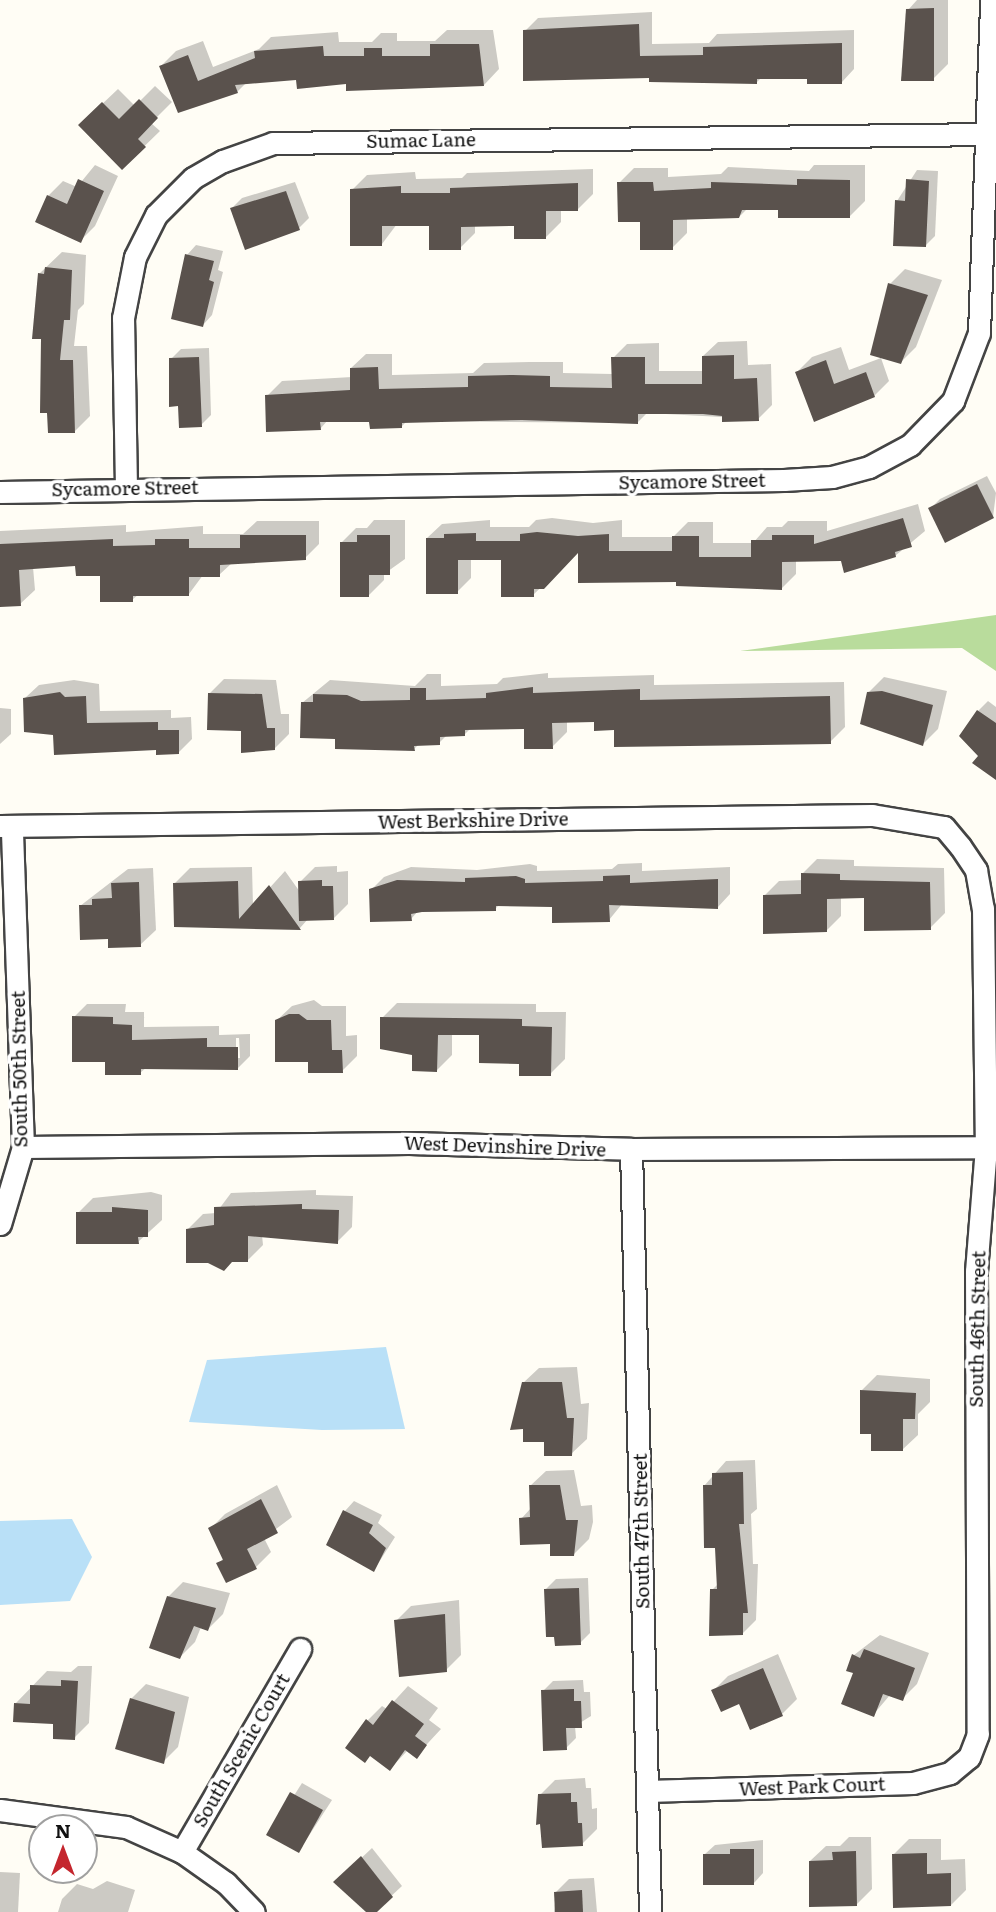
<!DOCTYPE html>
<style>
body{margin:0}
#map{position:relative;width:996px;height:1912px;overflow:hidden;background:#fffdf5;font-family:Literata,serif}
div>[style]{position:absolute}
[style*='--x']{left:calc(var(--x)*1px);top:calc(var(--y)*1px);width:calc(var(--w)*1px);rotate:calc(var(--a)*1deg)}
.forest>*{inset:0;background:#b9dc9c}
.water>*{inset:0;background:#b9e0f7}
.shadow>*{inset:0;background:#0003}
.building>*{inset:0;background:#5a524d}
.roads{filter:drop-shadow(2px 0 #444) drop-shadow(-2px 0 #444) drop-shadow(0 2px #444) drop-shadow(0 -2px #444)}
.minor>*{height:21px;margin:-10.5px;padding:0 10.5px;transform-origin:10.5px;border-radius:10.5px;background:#fff}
span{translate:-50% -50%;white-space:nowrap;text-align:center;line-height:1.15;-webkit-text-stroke:7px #fff;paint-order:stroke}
.street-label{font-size:19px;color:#111}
.north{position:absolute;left:28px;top:1814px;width:70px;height:70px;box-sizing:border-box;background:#fff;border:2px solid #a0a0a0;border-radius:50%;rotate:0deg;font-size:19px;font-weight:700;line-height:28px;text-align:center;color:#111}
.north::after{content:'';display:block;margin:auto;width:24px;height:32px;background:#c4262e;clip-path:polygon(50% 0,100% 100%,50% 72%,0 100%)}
</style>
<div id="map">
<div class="forest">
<div style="clip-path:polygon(996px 615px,996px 671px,962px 648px,740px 651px)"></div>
</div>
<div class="water">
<div style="clip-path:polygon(386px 1347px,405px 1429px,322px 1430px,189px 1422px,207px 1360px)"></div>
<div style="clip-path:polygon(72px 1519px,92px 1557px,70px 1601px,0 1605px,0 1521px)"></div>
</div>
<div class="shadow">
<div style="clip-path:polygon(917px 0,948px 0,948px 64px,933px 79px,908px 10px)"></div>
<div style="clip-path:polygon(652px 12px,652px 44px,709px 43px,717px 34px,854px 30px,854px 69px,842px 82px,809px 77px,762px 77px,756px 83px,651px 76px,525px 31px,538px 18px)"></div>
<div style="clip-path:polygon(447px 30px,493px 30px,499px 69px,484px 85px,298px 78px,246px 83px,237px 92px,179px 110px,161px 66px,176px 51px,203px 41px,213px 67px,259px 49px,271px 37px,338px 32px,339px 42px,372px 42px,381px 33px,397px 33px,397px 41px,435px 41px)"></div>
<div style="clip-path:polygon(155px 86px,172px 102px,151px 123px,160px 131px,122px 168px,80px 125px,118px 89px,135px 106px)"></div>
<div style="clip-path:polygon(95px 165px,118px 176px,95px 226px,80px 241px,48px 196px,63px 181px,77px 187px)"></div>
<div style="clip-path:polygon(814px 165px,865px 165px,865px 201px,850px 216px,780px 208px,747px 209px,739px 217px,687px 218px,687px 233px,672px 248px,641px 220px,619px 183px,634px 168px,668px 168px,668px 177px,721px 174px,728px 167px,809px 171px)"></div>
<div style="clip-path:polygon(593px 169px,593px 194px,578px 209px,561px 209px,561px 222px,546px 237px,515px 224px,475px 225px,475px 233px,460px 248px,431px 224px,397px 224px,382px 244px,352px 190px,367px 175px,415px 172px,416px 179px,462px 178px,467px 173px)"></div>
<div style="clip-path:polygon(917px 170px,938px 171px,935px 236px,925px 246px,897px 201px)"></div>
<div style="clip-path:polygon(295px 182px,309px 218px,299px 228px,232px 208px,242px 198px)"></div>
<div style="clip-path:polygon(196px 245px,223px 251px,218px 270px,223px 272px,212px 315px,203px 325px,187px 255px)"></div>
<div style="clip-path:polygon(62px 252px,86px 255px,84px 304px,78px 310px,74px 346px,87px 346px,90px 416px,75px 431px,43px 338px,39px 274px)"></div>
<div style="clip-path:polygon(905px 269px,942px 280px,916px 347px,901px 362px,890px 284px)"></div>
<div style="clip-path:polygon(747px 341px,748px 365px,771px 364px,772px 405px,758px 419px,647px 413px,637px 423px,407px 421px,401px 427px,371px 420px,328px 420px,320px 429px,267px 396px,282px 381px,352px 377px,351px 368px,366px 354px,392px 354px,392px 375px,473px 373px,484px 363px,529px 362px,563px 362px,563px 373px,613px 374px,613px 358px,627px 344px,659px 343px,659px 371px,704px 371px,703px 356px,718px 342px)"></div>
<div style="clip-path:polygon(841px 347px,849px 370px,881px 358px,889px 381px,874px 396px,815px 420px,797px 372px,812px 357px)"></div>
<div style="clip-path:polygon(209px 348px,211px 415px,201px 425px,179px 405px,171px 359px,181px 349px)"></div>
<div style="clip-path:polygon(987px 476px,996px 493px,993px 517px,930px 509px,940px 499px)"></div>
<div style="clip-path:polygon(918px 504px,925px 531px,895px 556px,796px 560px,796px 574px,782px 588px,678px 581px,580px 550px,533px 595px,503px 558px,471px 558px,471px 578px,457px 592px,427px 538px,442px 524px,490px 520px,490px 527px,529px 527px,536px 520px,552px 518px,593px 523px,622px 520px,622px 537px,673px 537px,688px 522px,713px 522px,713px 543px,753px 543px,767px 527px,782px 527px,788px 521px,827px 521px,827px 531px)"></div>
<div style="clip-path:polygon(374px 520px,405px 520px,405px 559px,384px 574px,384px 580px,369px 595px,341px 543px,356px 528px,367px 528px)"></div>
<div style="clip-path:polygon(257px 521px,319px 521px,319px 544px,305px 558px,232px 563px,219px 575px,203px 575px,189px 594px,139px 594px,132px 600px,102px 575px,77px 564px,33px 567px,35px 590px,20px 604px,0 605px,0 531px,126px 525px,126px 532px,203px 526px,203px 534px,243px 534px)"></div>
<div style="clip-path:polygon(548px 673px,548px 678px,654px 675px,654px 685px,844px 682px,845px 727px,830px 742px,616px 729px,596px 720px,567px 721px,567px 732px,552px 747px,525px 727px,471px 728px,464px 735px,447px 735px,439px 743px,419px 744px,414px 749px,337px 737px,302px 703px,330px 680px,415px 686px,427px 674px,441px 674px,441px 686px,497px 684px,503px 678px)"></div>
<div style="clip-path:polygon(884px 677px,947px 691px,938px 729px,923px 744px,869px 692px)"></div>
<div style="clip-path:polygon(224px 679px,276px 680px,281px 714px,289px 714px,289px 734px,274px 749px,243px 729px,209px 694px)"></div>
<div style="clip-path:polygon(74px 680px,99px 684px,100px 711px,171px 710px,171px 718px,191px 717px,192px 739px,178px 753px,55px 734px,25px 698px,39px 685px)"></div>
<div style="clip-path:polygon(988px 701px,996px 707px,996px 775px,980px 756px,978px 711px)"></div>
<div style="clip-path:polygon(0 708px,11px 709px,11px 734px,0 744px)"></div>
<div style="clip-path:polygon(817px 859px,854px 860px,854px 866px,944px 868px,945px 913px,930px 928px,866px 896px,841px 897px,841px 916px,826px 931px,764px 896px,779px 881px,803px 880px,802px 874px)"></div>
<div style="clip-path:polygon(642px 863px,642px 871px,730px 867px,730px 894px,718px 907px,622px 904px,609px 920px,554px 905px,500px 904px,495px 909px,419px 910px,411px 919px,371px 890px,384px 877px,411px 867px,477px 870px,530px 864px,537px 866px,537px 871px,612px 869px,618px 864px)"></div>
<div style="clip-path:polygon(337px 866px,337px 872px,348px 871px,348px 904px,333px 919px,308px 919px,300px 928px,175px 926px,175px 883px,190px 868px,252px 867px,253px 906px,285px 871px,300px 892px,300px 882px,315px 867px)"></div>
<div style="clip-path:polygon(153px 868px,156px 930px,140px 945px,109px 937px,80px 906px,128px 869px)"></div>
<div style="clip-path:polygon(314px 1000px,322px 1006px,346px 1006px,346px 1036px,357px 1035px,357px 1056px,342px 1071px,310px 1060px,276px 1021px,292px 1006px)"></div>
<div style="clip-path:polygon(397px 1003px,536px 1004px,536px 1012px,566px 1012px,565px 1059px,550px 1074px,521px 1062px,480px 1033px,452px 1033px,452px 1055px,437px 1070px,414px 1054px,382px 1018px)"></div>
<div style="clip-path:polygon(evenodd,87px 1004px,126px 1004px,125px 1012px,144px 1012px,144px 1027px,219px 1026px,219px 1035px,250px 1034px,250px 1056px,237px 1069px,147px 1067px,140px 1073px,107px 1060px,74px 1017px,87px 1004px,236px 1038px,239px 1038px,240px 1058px,236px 1058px,236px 1038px)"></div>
<div style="clip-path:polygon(316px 1190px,316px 1195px,353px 1196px,352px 1227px,337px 1242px,262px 1235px,263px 1245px,248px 1260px,188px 1229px,203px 1214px,216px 1213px,231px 1193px)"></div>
<div style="clip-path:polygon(151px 1192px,162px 1195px,162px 1220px,138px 1242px,78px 1213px,93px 1198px)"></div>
<div style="clip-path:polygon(577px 1367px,581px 1404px,589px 1403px,587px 1439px,571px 1454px,545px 1440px,523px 1383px,539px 1368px)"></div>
<div style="clip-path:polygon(877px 1375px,930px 1379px,930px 1402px,918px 1414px,918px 1435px,902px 1450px,873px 1432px,862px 1390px)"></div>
<div style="clip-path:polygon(755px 1460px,757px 1509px,751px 1514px,753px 1564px,758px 1564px,756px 1620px,743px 1633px,712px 1590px,719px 1583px,717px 1546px,704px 1486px,726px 1461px)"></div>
<div style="clip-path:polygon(574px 1470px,581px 1506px,592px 1505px,593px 1522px,589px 1539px,574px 1554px,521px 1519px,531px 1508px,530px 1486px,546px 1471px)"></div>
<div style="clip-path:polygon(277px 1485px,292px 1517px,264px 1538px,271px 1552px,256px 1567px,219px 1563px,224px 1558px,210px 1529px,225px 1514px)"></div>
<div style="clip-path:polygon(354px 1501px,382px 1515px,378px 1523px,395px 1537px,374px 1570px,345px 1511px)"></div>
<div style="clip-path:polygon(588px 1578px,590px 1633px,580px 1643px,546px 1589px,556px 1579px)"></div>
<div style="clip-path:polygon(183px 1582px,230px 1593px,223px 1614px,208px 1629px,201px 1627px,195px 1642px,180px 1657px,168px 1597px)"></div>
<div style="clip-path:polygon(459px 1600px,461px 1655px,446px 1670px,396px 1621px,411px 1606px)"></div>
<div style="clip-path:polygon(880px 1635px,929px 1653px,917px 1684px,902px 1699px,890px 1695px,873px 1715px,855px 1672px,854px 1655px)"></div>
<div style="clip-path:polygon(778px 1654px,797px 1699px,782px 1714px,751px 1728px,740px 1702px,713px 1691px,728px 1676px)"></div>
<div style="clip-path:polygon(78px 1666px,92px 1666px,89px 1723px,74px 1738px,55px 1722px,15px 1704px,47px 1671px,71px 1672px)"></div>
<div style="clip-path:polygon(583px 1680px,584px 1692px,590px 1692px,591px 1716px,575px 1726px,576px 1738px,566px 1748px,543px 1691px,553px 1681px)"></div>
<div style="clip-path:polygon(146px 1684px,189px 1697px,178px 1747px,163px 1762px,131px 1699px)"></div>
<div style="clip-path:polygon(408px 1686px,438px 1708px,429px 1720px,441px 1729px,416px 1756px,408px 1750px,390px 1769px,367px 1721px,382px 1706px,387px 1709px)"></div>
<div style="clip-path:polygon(585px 1778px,586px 1788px,591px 1788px,592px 1809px,597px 1808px,597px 1829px,582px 1844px,542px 1822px,540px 1795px,555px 1780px)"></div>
<div style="clip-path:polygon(302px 1783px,332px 1800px,299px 1851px,269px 1835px)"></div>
<div style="clip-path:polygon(849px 1837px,871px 1837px,872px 1889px,857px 1904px,810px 1861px,826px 1846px,840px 1846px)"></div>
<div style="clip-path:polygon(909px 1839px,941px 1839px,941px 1860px,965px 1859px,966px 1890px,951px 1905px,894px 1854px)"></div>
<div style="clip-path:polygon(763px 1840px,763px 1873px,754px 1883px,705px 1854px,715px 1845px)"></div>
<div style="clip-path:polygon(372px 1848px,402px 1886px,374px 1912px,368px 1912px,336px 1882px)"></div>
<div style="clip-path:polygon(0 1872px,20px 1873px,18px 1912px,0 1912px)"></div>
<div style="clip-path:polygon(594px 1878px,597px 1912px,554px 1912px,556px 1892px,569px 1879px)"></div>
<div style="clip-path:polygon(107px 1881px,135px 1890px,128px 1912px,58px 1912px,62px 1899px,77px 1884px,93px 1889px)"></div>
</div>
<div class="building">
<div style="clip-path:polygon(934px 8px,934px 81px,901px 81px,906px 9px)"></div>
<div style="clip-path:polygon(639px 24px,640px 56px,703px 55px,703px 47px,842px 43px,842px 84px,807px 84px,807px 79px,757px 79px,757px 84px,649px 82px,649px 78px,523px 81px,523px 30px)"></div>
<div style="clip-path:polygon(430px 44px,479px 44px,484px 86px,346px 91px,346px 84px,297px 89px,296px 80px,235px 85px,238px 93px,178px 113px,159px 66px,188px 55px,198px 81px,255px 58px,254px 51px,323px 46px,324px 56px,364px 56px,364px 48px,382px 48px,382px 56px,430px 56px)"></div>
<div style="clip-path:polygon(139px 99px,158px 118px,138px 139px,146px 147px,122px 170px,78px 125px,102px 102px,119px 119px)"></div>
<div style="clip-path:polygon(78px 179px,104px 191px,81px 243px,35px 222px,47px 195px,67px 204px)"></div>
<div style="clip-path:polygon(797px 179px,850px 180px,850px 218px,778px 218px,778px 210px,742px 210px,739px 218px,673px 220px,673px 250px,640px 250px,640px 222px,618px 222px,617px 182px,653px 182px,654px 191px,711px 188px,711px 182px,797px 185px)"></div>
<div style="clip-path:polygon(906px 179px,929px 181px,926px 247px,893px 246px,895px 200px,905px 201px)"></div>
<div style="clip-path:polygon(578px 183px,578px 211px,546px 211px,546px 239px,514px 239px,514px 226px,461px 227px,461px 250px,429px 250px,429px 226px,382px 226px,382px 246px,350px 246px,350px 189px,401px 186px,401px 193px,450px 193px,450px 188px)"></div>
<div style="clip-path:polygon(286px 191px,300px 230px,245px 250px,230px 208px)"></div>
<div style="clip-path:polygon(185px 254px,214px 261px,209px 280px,214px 282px,203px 327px,171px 319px)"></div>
<div style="clip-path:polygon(45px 267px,72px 270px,70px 320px,64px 320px,60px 360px,73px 360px,75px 433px,48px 433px,47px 413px,40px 413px,41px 339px,32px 339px,38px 273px,44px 274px)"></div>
<div style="clip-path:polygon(888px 283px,928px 295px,901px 364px,870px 355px)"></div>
<div style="clip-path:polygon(734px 355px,734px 379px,757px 378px,759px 421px,722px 422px,722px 416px,703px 414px,638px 414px,638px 424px,522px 420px,402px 423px,402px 428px,370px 429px,369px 422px,320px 422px,321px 430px,266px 432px,265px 395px,350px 390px,350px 368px,378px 367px,379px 389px,468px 387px,468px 376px,513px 375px,550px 376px,550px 387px,612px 388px,611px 357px,645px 357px,645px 384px,702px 384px,702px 356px)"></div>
<div style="clip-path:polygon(199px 357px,202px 427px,179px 428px,178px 406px,169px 407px,169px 358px)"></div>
<div style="clip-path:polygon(826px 360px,834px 384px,866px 372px,875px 397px,814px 422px,795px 372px)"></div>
<div style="clip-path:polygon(977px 484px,994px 518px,945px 543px,928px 508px)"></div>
<div style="clip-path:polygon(903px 518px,912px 547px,895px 552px,896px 557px,844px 573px,841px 561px,782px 562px,782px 590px,676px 586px,676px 582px,578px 583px,578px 553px,544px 589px,534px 589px,534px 597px,501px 597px,501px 560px,458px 560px,458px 594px,426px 594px,426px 538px,444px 538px,444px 534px,476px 533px,476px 541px,520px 541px,520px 534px,537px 532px,578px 536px,609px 534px,609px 551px,672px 551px,672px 536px,699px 536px,699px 557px,751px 557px,751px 540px,772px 540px,772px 535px,814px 535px,814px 544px)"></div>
<div style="clip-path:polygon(240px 535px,306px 535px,306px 560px,220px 565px,220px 577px,189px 577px,189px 596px,133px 596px,133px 602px,100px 602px,100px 576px,76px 576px,75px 566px,19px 570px,21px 606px,0 607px,0 544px,113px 539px,113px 546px,155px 545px,155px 539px,189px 539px,189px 548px,240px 548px)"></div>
<div style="clip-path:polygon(357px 535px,390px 535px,390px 575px,369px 575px,369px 597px,340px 597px,340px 542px,357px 542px)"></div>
<div style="clip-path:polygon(533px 687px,533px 693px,640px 689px,640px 700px,830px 696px,831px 744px,614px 747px,614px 730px,594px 731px,594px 722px,552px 723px,553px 749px,524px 749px,524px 729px,465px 730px,465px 736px,440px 737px,440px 745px,414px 746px,415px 751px,335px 749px,335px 739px,300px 738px,301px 702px,313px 702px,313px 694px,347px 695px,361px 701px,410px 700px,410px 688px,426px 688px,426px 700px,486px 698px,486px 693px)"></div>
<div style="clip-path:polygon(882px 691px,933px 705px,923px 746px,860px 724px,867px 692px)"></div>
<div style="clip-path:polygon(60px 692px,65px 697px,86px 696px,87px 723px,158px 722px,158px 730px,179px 730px,179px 754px,156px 755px,156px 750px,54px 755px,53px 735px,24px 732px,23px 698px)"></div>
<div style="clip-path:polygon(208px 693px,262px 694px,267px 728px,275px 728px,275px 750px,241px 753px,241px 731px,207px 730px)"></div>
<div style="clip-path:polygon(977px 710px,996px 723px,996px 780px,972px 763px,978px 756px,959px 736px)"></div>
<div style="clip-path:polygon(801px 873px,840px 874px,840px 880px,930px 882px,931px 930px,864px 931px,864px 898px,827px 899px,827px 932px,763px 934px,763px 895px,801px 894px)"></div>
<div style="clip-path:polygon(630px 875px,630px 883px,718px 879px,718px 909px,609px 905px,610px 922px,552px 923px,552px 907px,496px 906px,496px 911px,422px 912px,411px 914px,412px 921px,370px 922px,369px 889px,397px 880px,465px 882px,465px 878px,516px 876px,525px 879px,525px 883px,603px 881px,603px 876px)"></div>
<div style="clip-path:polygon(322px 880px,322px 886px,333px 886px,334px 920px,299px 921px,298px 881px)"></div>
<div style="clip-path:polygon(238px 881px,239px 919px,269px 885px,301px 930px,174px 927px,173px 883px)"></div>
<div style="clip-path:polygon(139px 882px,141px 947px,108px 948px,108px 939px,80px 940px,79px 905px,92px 905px,92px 899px,112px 898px,111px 883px)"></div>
<div style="clip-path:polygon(289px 1014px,299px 1014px,307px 1020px,331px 1020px,332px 1050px,342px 1050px,343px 1073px,308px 1073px,308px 1062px,275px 1062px,275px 1020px)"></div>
<div style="clip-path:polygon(72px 1016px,113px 1017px,113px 1024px,132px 1025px,132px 1040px,207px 1038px,207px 1047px,238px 1047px,238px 1070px,141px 1069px,141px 1075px,105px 1075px,105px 1062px,72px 1062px)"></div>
<div style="clip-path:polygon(380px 1017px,522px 1019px,522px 1026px,552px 1027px,551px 1076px,519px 1076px,519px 1064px,479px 1063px,479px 1035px,438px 1035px,437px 1072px,412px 1071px,412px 1055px,380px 1049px)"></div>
<div style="clip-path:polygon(302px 1204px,302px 1209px,339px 1210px,338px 1244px,248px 1236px,248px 1262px,232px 1262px,224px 1271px,208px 1263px,186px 1263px,186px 1229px,214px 1225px,214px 1207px)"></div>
<div style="clip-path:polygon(112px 1207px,148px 1210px,148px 1237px,138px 1237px,139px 1244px,76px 1244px,76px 1212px,112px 1212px)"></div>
<div style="clip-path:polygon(522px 1382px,562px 1382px,567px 1418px,574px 1418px,572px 1456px,544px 1456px,544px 1442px,523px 1442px,523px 1429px,510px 1430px)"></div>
<div style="clip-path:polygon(860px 1390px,916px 1393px,915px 1419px,903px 1419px,903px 1451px,871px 1451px,871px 1434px,860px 1434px)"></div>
<div style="clip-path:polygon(743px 1472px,744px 1524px,739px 1524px,748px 1613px,743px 1613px,743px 1635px,709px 1636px,710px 1589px,717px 1589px,715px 1548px,704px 1548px,703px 1485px,712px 1485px,712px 1473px)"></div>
<div style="clip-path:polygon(529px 1485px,560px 1485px,566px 1520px,578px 1520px,574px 1556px,550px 1556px,550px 1544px,520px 1545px,519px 1518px,530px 1517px)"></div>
<div style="clip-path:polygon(261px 1499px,278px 1533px,247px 1549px,257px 1569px,226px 1583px,216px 1563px,223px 1560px,208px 1528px)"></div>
<div style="clip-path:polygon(343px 1510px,373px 1525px,369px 1533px,386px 1548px,374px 1572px,326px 1545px)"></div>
<div style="clip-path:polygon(579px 1588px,581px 1645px,555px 1646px,554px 1637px,546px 1637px,544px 1589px)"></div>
<div style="clip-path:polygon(167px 1596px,216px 1608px,208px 1631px,194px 1626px,180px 1659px,149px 1648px)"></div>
<div style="clip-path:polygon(445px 1614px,447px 1672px,399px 1677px,394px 1620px)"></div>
<div style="clip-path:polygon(864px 1649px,915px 1668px,903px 1701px,883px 1694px,874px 1717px,841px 1704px,853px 1673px,846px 1671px,852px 1654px,860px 1658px)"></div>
<div style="clip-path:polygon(763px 1668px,783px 1716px,750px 1730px,739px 1704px,721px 1712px,711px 1690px)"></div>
<div style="clip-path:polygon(61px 1680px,78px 1681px,75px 1740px,53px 1739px,53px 1724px,13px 1722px,14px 1703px,30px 1704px,30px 1685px,61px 1686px)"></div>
<div style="clip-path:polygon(574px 1689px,574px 1701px,581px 1701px,582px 1728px,566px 1728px,567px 1750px,543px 1751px,541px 1690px)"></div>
<div style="clip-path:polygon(130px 1698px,175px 1712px,164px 1764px,115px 1749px)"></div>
<div style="clip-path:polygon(392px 1700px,424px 1724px,415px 1736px,427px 1745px,417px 1759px,405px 1750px,390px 1771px,370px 1756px,365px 1763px,345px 1748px,366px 1719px,373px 1725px)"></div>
<div style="clip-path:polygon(290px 1792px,323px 1810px,299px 1853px,266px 1835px)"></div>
<div style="clip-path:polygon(571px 1793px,571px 1802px,577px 1802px,578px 1823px,582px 1823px,583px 1846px,542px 1848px,540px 1824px,536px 1825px,538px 1794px)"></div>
<div style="clip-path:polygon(730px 1849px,754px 1849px,754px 1885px,703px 1885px,703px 1854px,730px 1854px)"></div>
<div style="clip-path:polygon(856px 1851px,857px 1906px,809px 1907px,809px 1861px,833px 1860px,832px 1852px)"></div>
<div style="clip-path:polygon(927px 1853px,927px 1874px,951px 1873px,951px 1906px,893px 1908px,892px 1854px)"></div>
<div style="clip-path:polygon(361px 1856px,393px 1897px,377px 1912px,366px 1912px,333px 1882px)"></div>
<div style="clip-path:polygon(582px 1890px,583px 1912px,555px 1912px,554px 1892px)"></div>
</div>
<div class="roads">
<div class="minor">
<div style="--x:126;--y:488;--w:170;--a:-91"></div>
<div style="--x:123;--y:318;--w:62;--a:-78.9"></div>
<div style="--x:135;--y:257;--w:47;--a:-63.4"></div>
<div style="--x:156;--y:215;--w:52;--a:-45"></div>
<div style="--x:193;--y:178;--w:34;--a:-30"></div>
<div style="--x:223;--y:161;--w:53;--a:-19.8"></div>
<div style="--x:273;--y:143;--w:714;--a:-0.72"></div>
<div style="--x:0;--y:492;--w:784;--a:-0.88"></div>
<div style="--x:784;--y:480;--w:48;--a:-3.6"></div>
<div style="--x:832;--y:477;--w:38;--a:-15"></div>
<div style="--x:869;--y:467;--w:47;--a:-28.2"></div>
<div style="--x:910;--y:445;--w:62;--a:-45.7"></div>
<div style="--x:953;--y:401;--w:73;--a:-69.1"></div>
<div style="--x:979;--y:333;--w:333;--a:-87.9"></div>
<div style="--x:0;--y:826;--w:872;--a:-0.72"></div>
<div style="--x:872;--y:815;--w:73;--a:9.5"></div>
<div style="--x:944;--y:827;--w:25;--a:50"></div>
<div style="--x:960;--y:846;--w:29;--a:56"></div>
<div style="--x:976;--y:870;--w:39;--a:80"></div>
<div style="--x:983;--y:908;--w:239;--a:89.3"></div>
<div style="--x:986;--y:1147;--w:124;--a:94.6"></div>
<div style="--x:976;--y:1271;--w:463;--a:89.8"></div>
<div style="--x:978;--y:1734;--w:25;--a:111"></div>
<div style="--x:969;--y:1757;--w:25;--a:140"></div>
<div style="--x:950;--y:1773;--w:38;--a:165"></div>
<div style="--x:913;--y:1783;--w:266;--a:178.3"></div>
<div style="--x:23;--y:1147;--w:386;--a:-0.6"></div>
<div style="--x:409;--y:1143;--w:222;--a:1.5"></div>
<div style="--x:631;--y:1149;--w:355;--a:-0.3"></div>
<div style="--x:631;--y:1149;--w:763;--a:88.57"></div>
<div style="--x:0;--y:1224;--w:80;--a:-73.4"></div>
<div style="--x:23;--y:1147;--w:320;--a:-92"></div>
<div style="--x:0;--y:1810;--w:127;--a:7.7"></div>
<div style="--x:126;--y:1827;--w:61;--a:24.1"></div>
<div style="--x:182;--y:1852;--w:54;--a:35.2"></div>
<div style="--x:226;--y:1883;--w:40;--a:46"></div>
<div style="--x:182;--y:1852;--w:235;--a:-59.8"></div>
</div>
</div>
<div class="street-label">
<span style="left:421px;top:140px;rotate:-1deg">Sumac Lane</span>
<span style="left:692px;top:481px;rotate:-1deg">Sycamore Street</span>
<span style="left:125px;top:488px;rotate:-1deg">Sycamore Street</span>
<span style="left:473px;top:820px;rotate:-1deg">West Berkshire Drive</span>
<span style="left:19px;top:1069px;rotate:-91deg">South 50th Street</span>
<span style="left:505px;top:1146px;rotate:2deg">West Devinshire Drive</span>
<span style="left:977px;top:1329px;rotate:-89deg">South 46th Street</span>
<span style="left:641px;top:1531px;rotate:-91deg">South 47th Street</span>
<span style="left:241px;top:1750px;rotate:-60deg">South Scenic Court</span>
<span style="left:812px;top:1786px;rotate:-2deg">West Park Court</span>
</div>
<div class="north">N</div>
</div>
